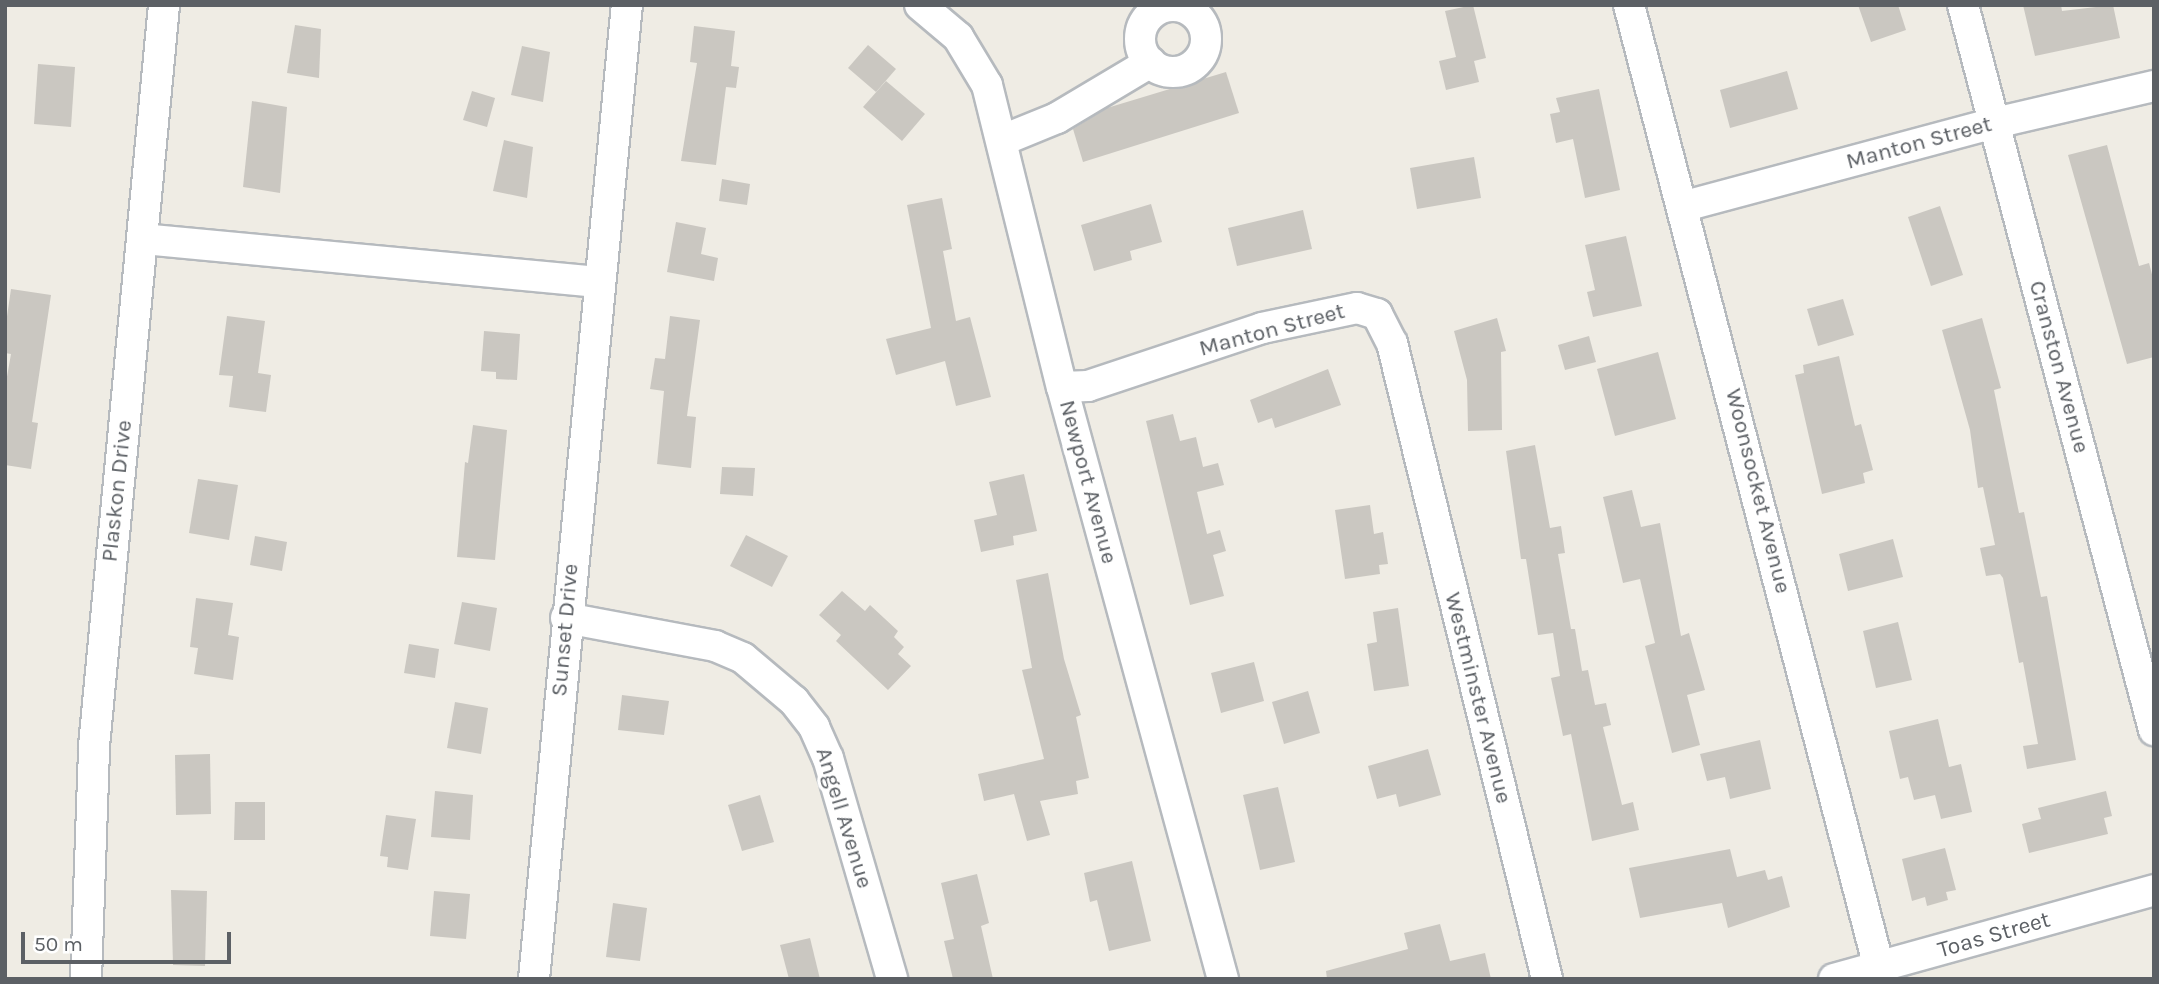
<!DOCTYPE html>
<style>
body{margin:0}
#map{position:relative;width:2159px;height:984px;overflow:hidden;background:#efece4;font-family:Karla,sans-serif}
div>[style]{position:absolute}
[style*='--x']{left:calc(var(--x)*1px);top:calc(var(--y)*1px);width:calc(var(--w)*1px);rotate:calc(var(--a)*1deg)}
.building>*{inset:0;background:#cac7c1}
.roads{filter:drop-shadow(2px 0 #b6babe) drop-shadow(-2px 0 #b6babe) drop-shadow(0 2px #b6babe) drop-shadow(0 -2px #b6babe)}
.minor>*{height:30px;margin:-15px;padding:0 15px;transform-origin:15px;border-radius:15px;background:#fff}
.minor>.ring{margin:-15px;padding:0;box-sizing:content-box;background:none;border:30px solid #fff;border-radius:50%}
span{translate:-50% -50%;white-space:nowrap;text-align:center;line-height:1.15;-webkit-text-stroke:7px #fff;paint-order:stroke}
.street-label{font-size:23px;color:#5c6065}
.frame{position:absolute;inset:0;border:7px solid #5c6065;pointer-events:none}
.scale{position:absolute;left:21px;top:932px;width:210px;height:32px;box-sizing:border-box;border:4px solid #5c6065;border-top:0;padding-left:9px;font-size:21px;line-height:24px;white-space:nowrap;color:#5c6065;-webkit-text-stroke:5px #fff;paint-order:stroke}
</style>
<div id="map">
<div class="building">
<div style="clip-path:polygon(1473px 5px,1486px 58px,1474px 61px,1479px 82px,1446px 90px,1439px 61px,1456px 57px,1445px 11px)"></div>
<div style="clip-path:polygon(1858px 5px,1898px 5px,1906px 30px,1871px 42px)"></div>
<div style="clip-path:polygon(2023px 5px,2061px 5px,2062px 11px,2113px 5px,2120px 38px,2035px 56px)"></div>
<div style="clip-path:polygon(295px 25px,321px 29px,319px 78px,287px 73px)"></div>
<div style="clip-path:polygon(694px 26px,735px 31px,731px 66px,739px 67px,736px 88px,726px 87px,716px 165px,681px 161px,697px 63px,690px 62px)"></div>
<div style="clip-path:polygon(868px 45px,896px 69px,876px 92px,848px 68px)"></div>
<div style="clip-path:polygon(522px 46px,550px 52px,543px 102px,511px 95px)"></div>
<div style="clip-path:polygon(38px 64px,75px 67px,71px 127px,34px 124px)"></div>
<div style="clip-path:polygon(1787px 71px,1798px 109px,1730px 128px,1720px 90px)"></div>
<div style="clip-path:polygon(1226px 72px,1239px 113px,1083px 162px,1073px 129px,1107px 108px)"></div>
<div style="clip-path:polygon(886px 81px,925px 114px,902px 141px,863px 107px)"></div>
<div style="clip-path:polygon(1599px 89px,1620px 190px,1585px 198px,1573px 139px,1556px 143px,1550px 114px,1560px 112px,1556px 98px)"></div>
<div style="clip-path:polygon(472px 91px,495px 98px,487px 127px,463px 120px)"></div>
<div style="clip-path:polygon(252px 101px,287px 107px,280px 193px,243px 187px)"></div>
<div style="clip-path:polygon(504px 140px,533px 147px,527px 198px,493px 191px)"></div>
<div style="clip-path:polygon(2107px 145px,2139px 266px,2149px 263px,2154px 282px,2154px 357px,2127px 364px,2068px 155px)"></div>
<div style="clip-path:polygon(1474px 157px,1481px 198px,1417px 209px,1410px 168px)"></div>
<div style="clip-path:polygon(722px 179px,750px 184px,747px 205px,719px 201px)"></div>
<div style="clip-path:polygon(942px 198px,952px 249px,943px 251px,956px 321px,970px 317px,991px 397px,956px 406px,945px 361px,896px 375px,886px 339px,931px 328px,907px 205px)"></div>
<div style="clip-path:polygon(1151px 204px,1162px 242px,1130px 251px,1132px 260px,1094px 271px,1081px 225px)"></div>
<div style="clip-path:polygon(1940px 206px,1963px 275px,1931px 286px,1908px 217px)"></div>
<div style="clip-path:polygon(1303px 210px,1312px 249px,1237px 266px,1228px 228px)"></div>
<div style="clip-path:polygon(676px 222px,706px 228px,701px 254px,718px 258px,714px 281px,667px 272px)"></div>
<div style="clip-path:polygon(1626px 236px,1642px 306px,1593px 317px,1587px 292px,1595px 290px,1585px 245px)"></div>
<div style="clip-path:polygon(11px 289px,51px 295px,32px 422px,38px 423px,31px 469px,5px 465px,5px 388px,11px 354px,5px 353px,5px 330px)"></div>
<div style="clip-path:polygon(1843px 299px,1854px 335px,1818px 346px,1807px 309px)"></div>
<div style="clip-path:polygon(227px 316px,265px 321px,258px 373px,271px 375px,266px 412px,229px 407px,233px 376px,219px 375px)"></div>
<div style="clip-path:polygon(670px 316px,700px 320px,687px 416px,696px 417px,691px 468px,657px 464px,664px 391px,650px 389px,655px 358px,665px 359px)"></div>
<div style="clip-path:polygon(1497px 318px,1506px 351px,1501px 352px,1502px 430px,1468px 431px,1467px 380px,1454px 331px)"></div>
<div style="clip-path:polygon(1982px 318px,2001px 388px,1994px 390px,2019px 513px,2024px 512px,2041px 597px,2047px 596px,2076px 760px,2027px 769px,2023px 746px,2038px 744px,2023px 662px,2019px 663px,2003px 578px,2000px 574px,1986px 576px,1980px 548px,1995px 545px,1983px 487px,1978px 488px,1970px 430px,1942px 330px)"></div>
<div style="clip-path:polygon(484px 331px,520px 334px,517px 380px,496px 379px,496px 372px,481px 371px)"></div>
<div style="clip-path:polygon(1589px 336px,1596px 362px,1565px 370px,1558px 345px)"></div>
<div style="clip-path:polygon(1658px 352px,1676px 419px,1615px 436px,1597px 369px)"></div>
<div style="clip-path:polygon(1839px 356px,1855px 426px,1861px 424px,1873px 470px,1863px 473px,1865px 483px,1822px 494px,1795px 375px,1804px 373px,1803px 365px)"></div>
<div style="clip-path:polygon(1328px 369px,1341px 405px,1275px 428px,1272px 418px,1258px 423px,1250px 400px)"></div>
<div style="clip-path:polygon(1173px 414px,1180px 441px,1196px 437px,1203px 467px,1218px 463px,1224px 485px,1197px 492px,1207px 534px,1220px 530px,1226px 551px,1213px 555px,1224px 596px,1190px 605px,1146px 421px)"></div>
<div style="clip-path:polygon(473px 425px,507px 430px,495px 560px,457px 557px,465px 462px,468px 463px)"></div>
<div style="clip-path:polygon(1535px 445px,1550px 528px,1561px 526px,1565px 553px,1558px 554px,1571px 629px,1575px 629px,1582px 671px,1588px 670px,1595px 705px,1606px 703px,1611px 725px,1603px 727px,1622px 805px,1633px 802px,1639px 830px,1592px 841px,1571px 734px,1563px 736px,1551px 678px,1560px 676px,1553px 633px,1538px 635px,1526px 559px,1521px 559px,1506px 451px)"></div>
<div style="clip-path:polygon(722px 467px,755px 468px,753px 496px,720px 494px)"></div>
<div style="clip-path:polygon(1024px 474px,1037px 531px,1013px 536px,1014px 545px,981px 552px,974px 520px,997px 515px,989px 482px)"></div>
<div style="clip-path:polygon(198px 479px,238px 485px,229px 540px,189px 533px)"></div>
<div style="clip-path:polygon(1632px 490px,1641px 527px,1660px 523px,1681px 636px,1689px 633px,1705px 690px,1687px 695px,1700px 745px,1672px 753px,1645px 646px,1655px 643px,1640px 579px,1623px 583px,1603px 497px)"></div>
<div style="clip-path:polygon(1370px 505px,1374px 534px,1383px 532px,1388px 564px,1379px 565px,1380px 574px,1345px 579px,1335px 510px)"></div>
<div style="clip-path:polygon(746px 535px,788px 556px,772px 587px,730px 566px)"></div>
<div style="clip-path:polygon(255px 536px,287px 542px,282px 571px,250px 565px)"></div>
<div style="clip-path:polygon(1893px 539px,1903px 577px,1848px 591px,1839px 554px)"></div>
<div style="clip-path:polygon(1048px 573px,1064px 659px,1081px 715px,1076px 717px,1089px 778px,1076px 781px,1078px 794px,1040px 801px,1050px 835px,1027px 841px,1014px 794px,984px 801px,978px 774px,1044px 759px,1022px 670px,1032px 668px,1016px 580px)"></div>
<div style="clip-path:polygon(842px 591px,865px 611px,870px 605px,898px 631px,894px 637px,904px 647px,898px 654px,911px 666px,888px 690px,836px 641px,841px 635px,819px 615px)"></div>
<div style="clip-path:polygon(196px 598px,233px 603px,228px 635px,239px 637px,233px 680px,194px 674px,198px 648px,190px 647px)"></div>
<div style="clip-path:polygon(462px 602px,497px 608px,490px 651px,454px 644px)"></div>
<div style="clip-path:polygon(1398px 608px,1409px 686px,1374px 691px,1367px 644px,1377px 642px,1373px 612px)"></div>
<div style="clip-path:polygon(1898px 622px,1912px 680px,1876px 688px,1863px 631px)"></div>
<div style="clip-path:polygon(409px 644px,439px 649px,435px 678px,404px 673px)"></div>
<div style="clip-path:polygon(1254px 662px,1264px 701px,1221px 713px,1211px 673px)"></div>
<div style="clip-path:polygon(1308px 691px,1320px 733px,1284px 744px,1272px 702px)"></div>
<div style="clip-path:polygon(622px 695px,669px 701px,664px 735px,618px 730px)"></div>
<div style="clip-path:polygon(455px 702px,488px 708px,481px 754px,447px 748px)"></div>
<div style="clip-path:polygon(1938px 719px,1949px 767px,1961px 764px,1972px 812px,1941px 819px,1935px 795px,1914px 800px,1908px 777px,1900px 779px,1889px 731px)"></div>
<div style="clip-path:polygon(1760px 740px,1771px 789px,1730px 799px,1725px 777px,1707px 781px,1700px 754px)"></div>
<div style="clip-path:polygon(1428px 749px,1441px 795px,1399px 807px,1396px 794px,1377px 799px,1368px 766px)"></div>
<div style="clip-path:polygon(210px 754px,211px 814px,176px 815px,175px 755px)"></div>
<div style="clip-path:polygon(1278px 787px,1295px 862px,1260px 870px,1243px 795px)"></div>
<div style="clip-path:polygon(435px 791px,473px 795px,470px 840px,431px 837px)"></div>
<div style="clip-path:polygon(2106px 791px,2112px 816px,2104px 818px,2108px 834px,2029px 853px,2022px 824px,2041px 819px,2038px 808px)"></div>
<div style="clip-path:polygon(760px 795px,774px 842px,742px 851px,728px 805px)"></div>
<div style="clip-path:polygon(235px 802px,265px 802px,265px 840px,234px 840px)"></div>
<div style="clip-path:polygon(386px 815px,416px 819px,408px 870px,387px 867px,388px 857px,380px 856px)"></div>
<div style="clip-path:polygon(1945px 848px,1956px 890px,1946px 892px,1948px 900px,1927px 906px,1925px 897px,1912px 901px,1902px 859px)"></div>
<div style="clip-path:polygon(1730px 849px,1737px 877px,1765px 870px,1768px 880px,1782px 876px,1790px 907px,1728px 928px,1722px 903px,1640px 918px,1629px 868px)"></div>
<div style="clip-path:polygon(1132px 861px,1151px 941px,1109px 951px,1097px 900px,1090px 902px,1084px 873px)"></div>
<div style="clip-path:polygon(977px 874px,989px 923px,981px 926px,993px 979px,953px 979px,944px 941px,954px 939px,941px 883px)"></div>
<div style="clip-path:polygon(171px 890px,207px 891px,205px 966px,173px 965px)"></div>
<div style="clip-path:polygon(434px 891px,470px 894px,466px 939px,430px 936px)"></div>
<div style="clip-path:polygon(613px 903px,647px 908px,640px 961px,606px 957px)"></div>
<div style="clip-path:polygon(1440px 924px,1450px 961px,1485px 953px,1491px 979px,1327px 979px,1326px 971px,1408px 949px,1404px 933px)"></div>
<div style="clip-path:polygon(810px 938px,820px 979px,789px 979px,780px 945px)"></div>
</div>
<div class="roads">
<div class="minor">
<div style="--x:920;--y:5;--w:50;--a:40.1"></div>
<div style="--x:958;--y:37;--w:56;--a:58.9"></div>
<div style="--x:987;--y:85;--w:311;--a:76.1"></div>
<div style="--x:1062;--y:387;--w:614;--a:74.79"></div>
<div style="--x:1629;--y:5;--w:1006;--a:75.44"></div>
<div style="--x:1963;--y:5;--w:750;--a:75.24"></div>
<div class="ring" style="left:1140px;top:6px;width:36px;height:36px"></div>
<div style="--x:1003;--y:140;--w:58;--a:-22.2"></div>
<div style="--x:1057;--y:118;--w:109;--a:-30.8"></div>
<div style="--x:1685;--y:206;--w:321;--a:-15"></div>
<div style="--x:1995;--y:123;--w:163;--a:-13.1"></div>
<div style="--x:143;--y:239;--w:458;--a:5.4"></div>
<div style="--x:1062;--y:387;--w:26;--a:-2"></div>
<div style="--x:1088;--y:386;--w:183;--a:-18.4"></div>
<div style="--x:1262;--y:328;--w:97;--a:-11.9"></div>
<div style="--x:1357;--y:308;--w:21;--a:17"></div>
<div style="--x:1377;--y:314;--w:33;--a:63"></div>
<div style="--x:1392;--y:343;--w:655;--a:76.3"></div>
<div style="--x:566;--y:618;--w:152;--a:10.6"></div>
<div style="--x:715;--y:646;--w:30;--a:23"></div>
<div style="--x:743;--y:658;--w:67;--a:40.1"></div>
<div style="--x:794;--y:701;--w:33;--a:52"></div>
<div style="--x:814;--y:727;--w:34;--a:66"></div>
<div style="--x:828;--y:758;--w:230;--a:73.8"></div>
<div style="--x:86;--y:979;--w:233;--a:-88"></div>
<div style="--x:94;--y:746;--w:744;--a:-84.6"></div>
<div style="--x:534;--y:979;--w:978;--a:-84.55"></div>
<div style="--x:1834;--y:979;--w:332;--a:-15.5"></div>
</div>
</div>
<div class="street-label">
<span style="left:1919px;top:143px;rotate:-15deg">Manton Street</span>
<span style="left:1272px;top:330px;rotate:-15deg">Manton Street</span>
<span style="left:2059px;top:367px;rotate:75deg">Cranston Avenue</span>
<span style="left:1088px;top:482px;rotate:75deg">Newport Avenue</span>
<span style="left:117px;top:491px;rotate:-84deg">Plaskon Drive</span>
<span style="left:1758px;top:491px;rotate:76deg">Woonsocket Avenue</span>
<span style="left:565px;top:630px;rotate:-85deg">Sunset Drive</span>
<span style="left:1478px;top:698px;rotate:76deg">Westminster Avenue</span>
<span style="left:844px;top:818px;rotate:73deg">Angell Avenue</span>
<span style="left:1994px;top:935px;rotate:-16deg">Toas Street</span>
</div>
<div class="frame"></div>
<div class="scale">50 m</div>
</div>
